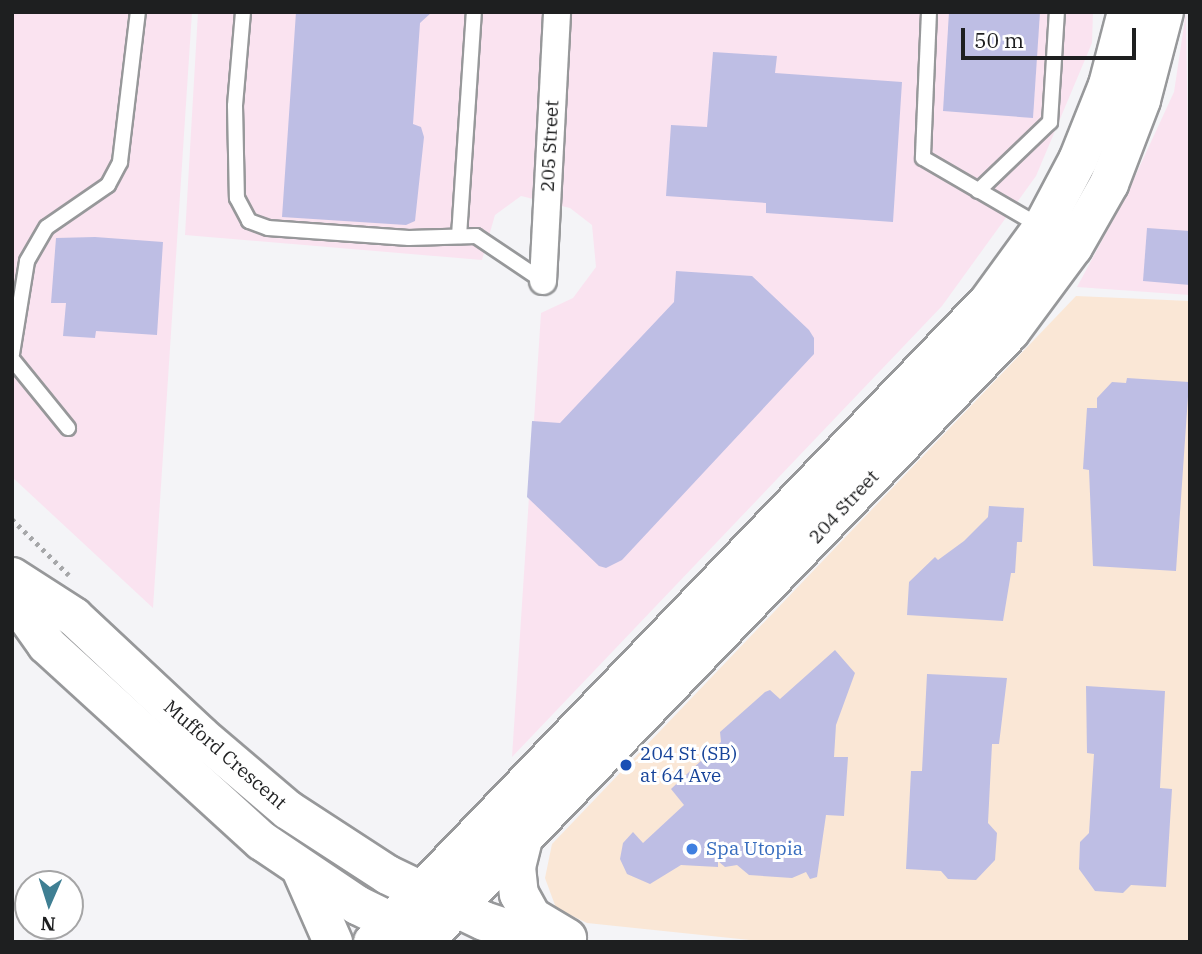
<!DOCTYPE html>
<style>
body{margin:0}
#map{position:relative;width:1202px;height:954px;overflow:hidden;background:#f4f4f7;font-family:"IBM Plex Serif",serif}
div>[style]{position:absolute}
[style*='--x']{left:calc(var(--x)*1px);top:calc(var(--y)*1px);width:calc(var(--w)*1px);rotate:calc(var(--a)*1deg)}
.commercial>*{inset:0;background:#fae7d6}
.industrial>*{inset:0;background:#fae3f0}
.building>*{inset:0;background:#bebee4}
.path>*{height:4.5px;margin-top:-2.25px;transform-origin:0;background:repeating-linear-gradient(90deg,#a6a7a9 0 3.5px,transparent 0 8.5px)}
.roads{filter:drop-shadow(2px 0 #97989a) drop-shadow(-2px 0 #97989a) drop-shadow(0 2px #97989a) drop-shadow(0 -2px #97989a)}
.lane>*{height:14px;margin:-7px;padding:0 7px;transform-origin:7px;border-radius:7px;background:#fff}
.street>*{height:26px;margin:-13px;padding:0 13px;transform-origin:13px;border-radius:13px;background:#fff}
.secondary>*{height:38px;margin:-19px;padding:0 19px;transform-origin:19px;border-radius:19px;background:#fff}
.dots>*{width:19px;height:19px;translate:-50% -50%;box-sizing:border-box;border:4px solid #fff;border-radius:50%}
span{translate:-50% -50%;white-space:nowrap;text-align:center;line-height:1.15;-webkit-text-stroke:6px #fff;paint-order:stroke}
.street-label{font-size:19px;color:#1e1f20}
.transit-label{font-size:19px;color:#164399}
.left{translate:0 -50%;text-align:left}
.shop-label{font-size:19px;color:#366cbe}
.frame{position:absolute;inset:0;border:14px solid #1e1f20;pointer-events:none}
.north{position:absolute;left:14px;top:870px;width:70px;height:70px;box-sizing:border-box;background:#fff;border:2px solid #a5a5a6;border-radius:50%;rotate:183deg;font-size:19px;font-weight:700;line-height:28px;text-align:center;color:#1e1f20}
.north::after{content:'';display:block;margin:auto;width:24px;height:32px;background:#3f7f93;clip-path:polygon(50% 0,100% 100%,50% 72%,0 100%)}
.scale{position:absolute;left:961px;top:28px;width:175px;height:32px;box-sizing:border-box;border:4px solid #1e1f20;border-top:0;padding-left:9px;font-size:21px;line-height:24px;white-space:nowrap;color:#1e1f20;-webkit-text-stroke:5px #fff;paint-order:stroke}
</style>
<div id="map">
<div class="commercial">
<div style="clip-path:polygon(1076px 296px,1190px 301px,1190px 942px,770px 942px,587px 923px,556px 908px,545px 878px,552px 844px)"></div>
</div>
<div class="industrial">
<div style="clip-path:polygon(12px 12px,192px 12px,153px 608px,12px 477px)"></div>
<div style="clip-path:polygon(198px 12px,1093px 12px,1092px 43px,1036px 176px,942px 306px,512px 757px,541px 313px,573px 298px,596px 267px,592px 225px,570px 208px,521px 196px,495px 215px,482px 260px,185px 235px)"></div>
<div style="clip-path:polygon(1186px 12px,1190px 295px,1077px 287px,1126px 196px,1174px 92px)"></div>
</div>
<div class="building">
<div style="clip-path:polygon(296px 12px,432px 12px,420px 23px,413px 124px,421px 127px,424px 137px,415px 221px,406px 225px,282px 217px)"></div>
<div style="clip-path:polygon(949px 12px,1040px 12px,1033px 118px,943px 111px)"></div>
<div style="clip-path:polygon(713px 52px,777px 56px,775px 73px,902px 82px,893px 222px,766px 213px,766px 203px,666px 196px,671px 125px,707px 127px)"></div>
<div style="clip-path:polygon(1147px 228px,1190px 231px,1190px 285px,1143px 281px)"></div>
<div style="clip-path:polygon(95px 237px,163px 242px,157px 335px,96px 331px,95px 338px,63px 336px,66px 303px,51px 303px,56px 238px)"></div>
<div style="clip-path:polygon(676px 271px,752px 276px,809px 330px,814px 338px,814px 354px,622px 560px,606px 568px,599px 566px,527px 497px,532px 421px,560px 423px,674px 302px)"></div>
<div style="clip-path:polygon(1127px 378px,1189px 382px,1176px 571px,1093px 566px,1089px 470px,1083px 469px,1087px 408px,1097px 408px,1097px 398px,1112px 382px,1126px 383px)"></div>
<div style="clip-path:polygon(989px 506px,1024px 508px,1022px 542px,1017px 542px,1015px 573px,1011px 573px,1003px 621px,907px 615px,909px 582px,935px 557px,938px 560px,964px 541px,988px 517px)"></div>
<div style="clip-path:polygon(835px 650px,855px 673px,836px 725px,834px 757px,848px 757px,844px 816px,826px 815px,817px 877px,810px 879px,806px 872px,792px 878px,749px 875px,737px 865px,725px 867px,718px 861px,718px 867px,681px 865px,650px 884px,627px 874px,620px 859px,623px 843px,633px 832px,643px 843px,684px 805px,671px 789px,721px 742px,720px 732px,765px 692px,770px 690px,780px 699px)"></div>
<div style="clip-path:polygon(927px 674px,1007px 678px,999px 744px,992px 744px,988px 823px,997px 833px,995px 860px,976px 880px,948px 879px,941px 871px,906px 869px,911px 771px,922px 771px)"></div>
<div style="clip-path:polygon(1086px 686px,1165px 691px,1160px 788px,1172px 789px,1166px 887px,1131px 885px,1123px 893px,1095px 891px,1079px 869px,1080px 842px,1089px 833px,1094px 754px,1087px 753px)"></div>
</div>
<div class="path">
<div style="--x:12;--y:519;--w:80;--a:44.5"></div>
</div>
<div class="roads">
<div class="lane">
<div style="--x:243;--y:12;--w:94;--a:94.9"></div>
<div style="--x:235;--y:106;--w:92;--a:88.8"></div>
<div style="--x:237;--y:198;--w:26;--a:62"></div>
<div style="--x:249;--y:221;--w:20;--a:20"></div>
<div style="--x:268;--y:228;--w:141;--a:4.1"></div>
<div style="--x:409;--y:238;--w:67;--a:-1.7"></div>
<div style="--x:476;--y:236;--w:81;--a:33.9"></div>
<div style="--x:929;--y:12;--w:146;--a:92.4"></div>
<div style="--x:923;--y:158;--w:135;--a:30.2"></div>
<div style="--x:978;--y:191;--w:100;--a:-43.8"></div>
<div style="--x:1050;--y:122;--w:110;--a:-86.4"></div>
<div style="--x:459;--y:236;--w:225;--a:-86.2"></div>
<div style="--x:12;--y:354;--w:94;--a:-80.8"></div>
<div style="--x:27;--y:261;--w:39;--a:-60"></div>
<div style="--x:47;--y:227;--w:74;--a:-34.5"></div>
<div style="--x:108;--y:185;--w:26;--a:-62"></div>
<div style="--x:120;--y:162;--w:151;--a:-83.2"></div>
<div style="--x:12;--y:359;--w:89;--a:50.9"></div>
</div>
<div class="street">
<div style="--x:543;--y:281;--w:269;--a:-87"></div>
</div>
<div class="secondary">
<div style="--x:12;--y:577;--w:74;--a:32.8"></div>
<div style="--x:74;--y:617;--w:174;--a:43.1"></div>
<div style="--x:201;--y:736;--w:114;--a:40.4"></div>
<div style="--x:288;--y:810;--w:119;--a:33"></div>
<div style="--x:388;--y:875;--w:106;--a:25.6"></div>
<div style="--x:484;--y:921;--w:66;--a:18.4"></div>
<div style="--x:12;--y:596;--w:60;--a:54.5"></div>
<div style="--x:47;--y:645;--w:291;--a:42.4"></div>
<div style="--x:262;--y:841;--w:115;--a:34"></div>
<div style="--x:357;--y:905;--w:61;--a:26.1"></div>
<div style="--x:524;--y:835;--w:33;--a:104"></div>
<div style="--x:516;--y:867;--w:27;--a:84"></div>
<div style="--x:519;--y:894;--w:26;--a:61"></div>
<div style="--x:532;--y:917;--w:41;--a:31"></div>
<div style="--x:301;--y:869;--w:80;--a:66.3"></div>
<div style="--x:373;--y:942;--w:889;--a:-46.14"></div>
<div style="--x:989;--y:301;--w:90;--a:-54"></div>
<div style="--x:1042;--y:228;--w:77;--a:-62.1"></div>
<div style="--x:1078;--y:160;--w:81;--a:-68.2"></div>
<div style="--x:1108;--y:85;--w:75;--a:-75.4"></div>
<div style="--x:423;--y:942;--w:847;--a:-46.1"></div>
<div style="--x:1010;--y:332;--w:106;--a:-53.5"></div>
<div style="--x:1073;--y:247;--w:73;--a:-60.3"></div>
<div style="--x:1109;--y:184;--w:90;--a:-69.1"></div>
<div style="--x:1141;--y:100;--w:91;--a:-75.4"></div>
</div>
</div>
<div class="dots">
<div style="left:626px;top:765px;background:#1a4fb4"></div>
<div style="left:692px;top:849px;background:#3f7fe0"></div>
</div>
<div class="street-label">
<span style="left:550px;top:146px;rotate:-87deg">205 Street</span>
<span style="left:844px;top:507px;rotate:-47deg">204 Street</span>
<span style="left:225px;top:755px;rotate:41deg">Mufford Crescent</span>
</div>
<div class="transit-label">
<span class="left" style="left:640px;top:765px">204 St (SB)<br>at 64 Ave</span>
</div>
<div class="shop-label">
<span class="left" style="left:706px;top:849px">Spa Utopia</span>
</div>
<div class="frame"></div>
<div class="north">N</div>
<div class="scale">50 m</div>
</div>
